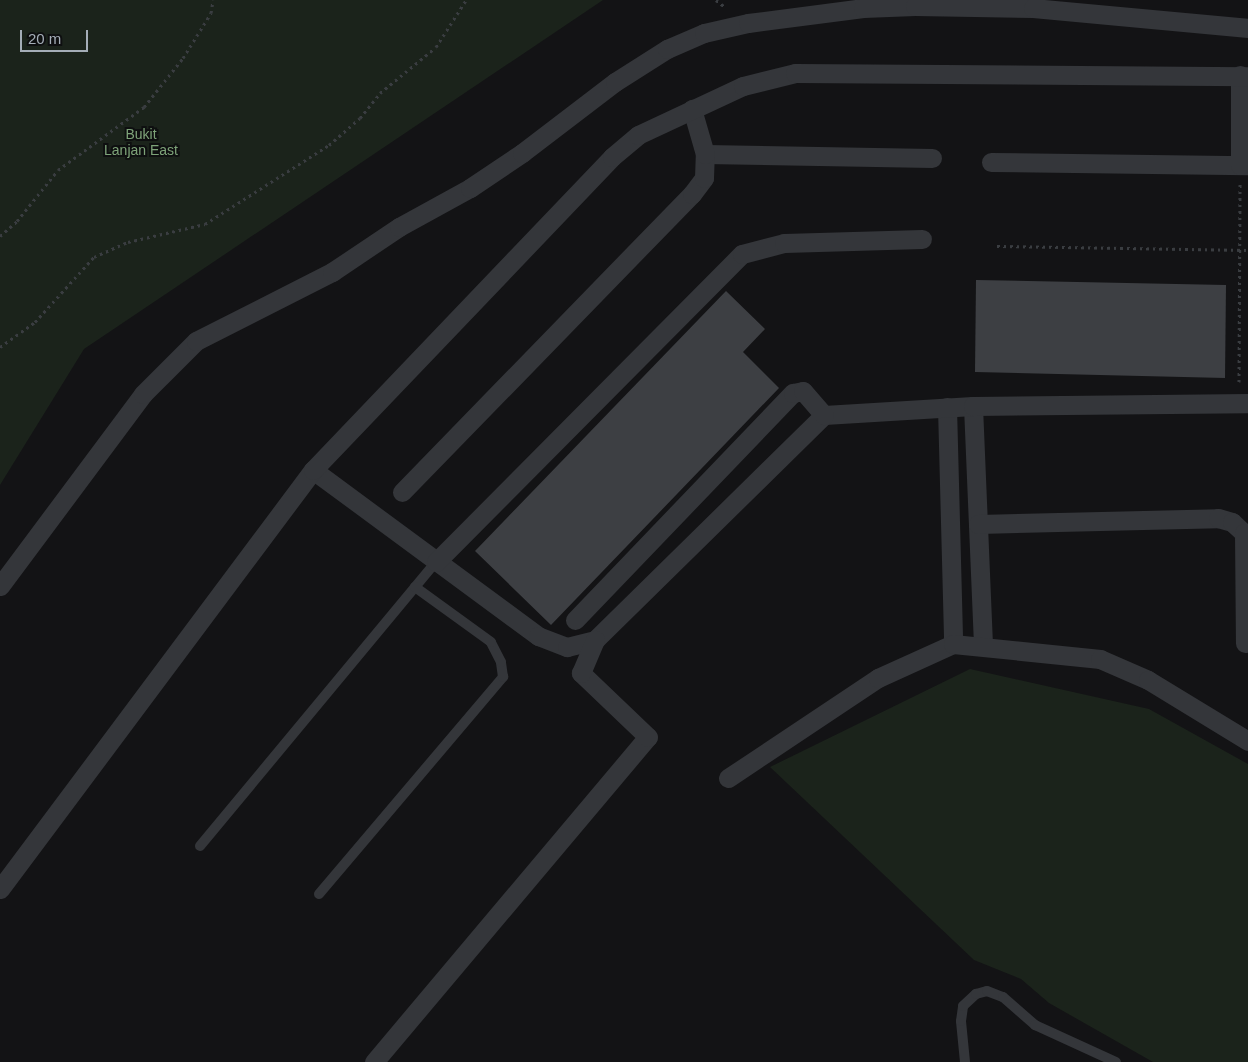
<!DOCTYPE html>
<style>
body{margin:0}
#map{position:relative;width:1248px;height:1062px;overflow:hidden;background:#131315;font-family:Helvetica,sans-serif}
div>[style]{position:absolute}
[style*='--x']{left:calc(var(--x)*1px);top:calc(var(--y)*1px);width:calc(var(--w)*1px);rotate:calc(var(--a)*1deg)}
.green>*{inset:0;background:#1b231b}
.building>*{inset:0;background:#3d3f43}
.path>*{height:3px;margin-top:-1.5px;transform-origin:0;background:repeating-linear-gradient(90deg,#3a3d41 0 2.5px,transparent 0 6.5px)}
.lane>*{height:10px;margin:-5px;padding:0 5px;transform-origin:5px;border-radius:5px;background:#34363a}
.street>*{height:19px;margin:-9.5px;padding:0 9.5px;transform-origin:9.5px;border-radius:9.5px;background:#34363a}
span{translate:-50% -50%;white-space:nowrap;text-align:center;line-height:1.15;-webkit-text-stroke:4px #0e0f10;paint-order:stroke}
.park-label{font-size:14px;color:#7ea379}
.scale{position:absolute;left:20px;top:30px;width:68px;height:22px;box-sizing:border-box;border:2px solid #a4adb7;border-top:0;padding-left:6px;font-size:15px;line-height:18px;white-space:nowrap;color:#a4adb7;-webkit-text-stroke:4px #0e0f10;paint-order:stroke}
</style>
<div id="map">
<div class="green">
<div style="clip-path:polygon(0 0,603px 0,84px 349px,0 485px)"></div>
<div style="clip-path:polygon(970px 669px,1149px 709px,1248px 764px,1248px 1062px,1153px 1062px,1049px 1003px,1021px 979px,974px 960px,770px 767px)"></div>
</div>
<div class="building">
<div style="clip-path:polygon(976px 280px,1226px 285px,1225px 378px,975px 372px)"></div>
<div style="clip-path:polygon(726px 291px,765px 329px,743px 352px,779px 388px,551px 625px,475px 551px)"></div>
</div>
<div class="path">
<div style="--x:716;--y:0;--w:11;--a:38"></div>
<div style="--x:0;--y:236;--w:23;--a:-41"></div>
<div style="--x:17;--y:221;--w:65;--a:-51.2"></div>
<div style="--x:58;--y:170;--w:107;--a:-36.2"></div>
<div style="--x:144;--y:107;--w:63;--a:-51.5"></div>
<div style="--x:183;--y:58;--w:53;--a:-58.1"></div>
<div style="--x:211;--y:13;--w:13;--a:-81"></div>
<div style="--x:997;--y:246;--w:251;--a:0.9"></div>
<div style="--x:0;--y:347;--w:43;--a:-35.5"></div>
<div style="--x:35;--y:322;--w:88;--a:-47.8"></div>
<div style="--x:94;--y:257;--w:37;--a:-24"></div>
<div style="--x:128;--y:242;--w:79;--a:-13.2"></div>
<div style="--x:205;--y:224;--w:147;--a:-32.5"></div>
<div style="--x:329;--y:145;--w:41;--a:-41.1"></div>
<div style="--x:360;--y:118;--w:32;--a:-51"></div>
<div style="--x:380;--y:93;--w:72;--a:-39.4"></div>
<div style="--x:436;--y:47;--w:56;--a:-57.4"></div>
<div style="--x:1239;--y:382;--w:198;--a:-89.7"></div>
</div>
<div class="lane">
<div style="--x:200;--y:846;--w:369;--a:-50.3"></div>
<div style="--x:319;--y:894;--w:285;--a:-49.7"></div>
<div style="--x:503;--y:677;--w:15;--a:-98"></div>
<div style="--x:501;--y:662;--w:22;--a:-117"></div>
<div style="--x:491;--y:642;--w:94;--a:-144.1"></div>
<div style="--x:965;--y:1062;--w:41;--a:-95.6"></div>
<div style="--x:961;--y:1021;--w:15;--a:-82"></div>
<div style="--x:963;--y:1006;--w:18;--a:-43"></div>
<div style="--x:976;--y:994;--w:11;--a:-15"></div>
<div style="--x:987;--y:991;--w:17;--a:21"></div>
<div style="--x:1003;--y:997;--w:43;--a:41.2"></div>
<div style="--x:1035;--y:1025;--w:89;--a:24.6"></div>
</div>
<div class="street">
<div style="--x:705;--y:154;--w:227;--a:1"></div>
<div style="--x:991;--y:162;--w:257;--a:0.7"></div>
<div style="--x:1240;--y:165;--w:90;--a:-90"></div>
<div style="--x:973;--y:406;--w:239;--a:87.6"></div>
<div style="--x:947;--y:407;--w:237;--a:88.5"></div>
<div style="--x:313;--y:470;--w:280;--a:36.4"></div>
<div style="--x:538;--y:636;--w:31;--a:21"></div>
<div style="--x:567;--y:647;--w:29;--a:-14"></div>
<div style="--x:595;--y:640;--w:321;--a:-44.5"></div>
<div style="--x:824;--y:415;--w:149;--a:-3.5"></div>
<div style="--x:973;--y:406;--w:275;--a:-0.6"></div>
<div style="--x:402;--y:492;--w:416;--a:-45.8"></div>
<div style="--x:692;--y:194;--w:20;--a:-53"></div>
<div style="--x:704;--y:178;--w:24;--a:-88"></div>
<div style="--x:705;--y:154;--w:47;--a:-106.1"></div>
<div style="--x:978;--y:524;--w:240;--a:-1.4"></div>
<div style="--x:1218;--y:518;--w:15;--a:16"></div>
<div style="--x:1232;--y:522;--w:16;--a:43"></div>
<div style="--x:1244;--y:533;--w:110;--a:89.5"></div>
<div style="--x:436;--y:562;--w:434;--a:-45.2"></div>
<div style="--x:742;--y:254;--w:43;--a:-14.7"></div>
<div style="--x:784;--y:243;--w:138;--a:-1.7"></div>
<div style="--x:0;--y:586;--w:239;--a:-53.3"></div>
<div style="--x:143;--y:394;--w:75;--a:-45"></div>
<div style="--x:196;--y:341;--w:153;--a:-26.9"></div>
<div style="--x:332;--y:272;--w:81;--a:-33.9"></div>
<div style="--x:399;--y:227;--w:81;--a:-28.8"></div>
<div style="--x:470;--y:188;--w:63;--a:-33.9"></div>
<div style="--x:522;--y:153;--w:117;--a:-37.4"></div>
<div style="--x:615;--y:82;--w:62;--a:-32.4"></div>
<div style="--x:667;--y:49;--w:40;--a:-23.4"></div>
<div style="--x:704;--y:33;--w:45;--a:-12.8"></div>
<div style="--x:748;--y:23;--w:116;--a:-7.4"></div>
<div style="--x:863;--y:8;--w:52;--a:-2.2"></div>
<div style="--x:915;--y:6;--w:118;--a:1"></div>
<div style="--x:1033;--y:8;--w:216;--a:5.3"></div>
<div style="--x:575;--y:620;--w:315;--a:-46.2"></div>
<div style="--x:793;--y:393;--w:10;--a:-11"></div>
<div style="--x:803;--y:391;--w:32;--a:49"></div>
<div style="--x:728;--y:778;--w:180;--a:-33.7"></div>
<div style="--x:878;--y:678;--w:82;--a:-24.4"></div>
<div style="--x:953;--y:644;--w:148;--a:5.8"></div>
<div style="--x:1100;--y:659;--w:52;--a:23.6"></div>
<div style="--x:1148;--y:680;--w:117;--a:31.4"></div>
<div style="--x:0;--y:889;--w:523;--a:-53.24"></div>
<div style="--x:313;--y:470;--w:433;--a:-46.3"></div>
<div style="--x:612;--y:157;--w:34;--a:-40"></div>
<div style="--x:638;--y:135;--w:116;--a:-25"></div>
<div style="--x:743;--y:86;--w:54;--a:-14"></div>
<div style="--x:795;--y:73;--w:453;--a:0.4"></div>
<div style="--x:374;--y:1062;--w:425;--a:-49.9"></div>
<div style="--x:648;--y:737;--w:93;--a:-136.3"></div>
<div style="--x:581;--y:673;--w:36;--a:-67"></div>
</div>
<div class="park-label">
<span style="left:141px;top:142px">Bukit<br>Lanjan East</span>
</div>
<div class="scale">20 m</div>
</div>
